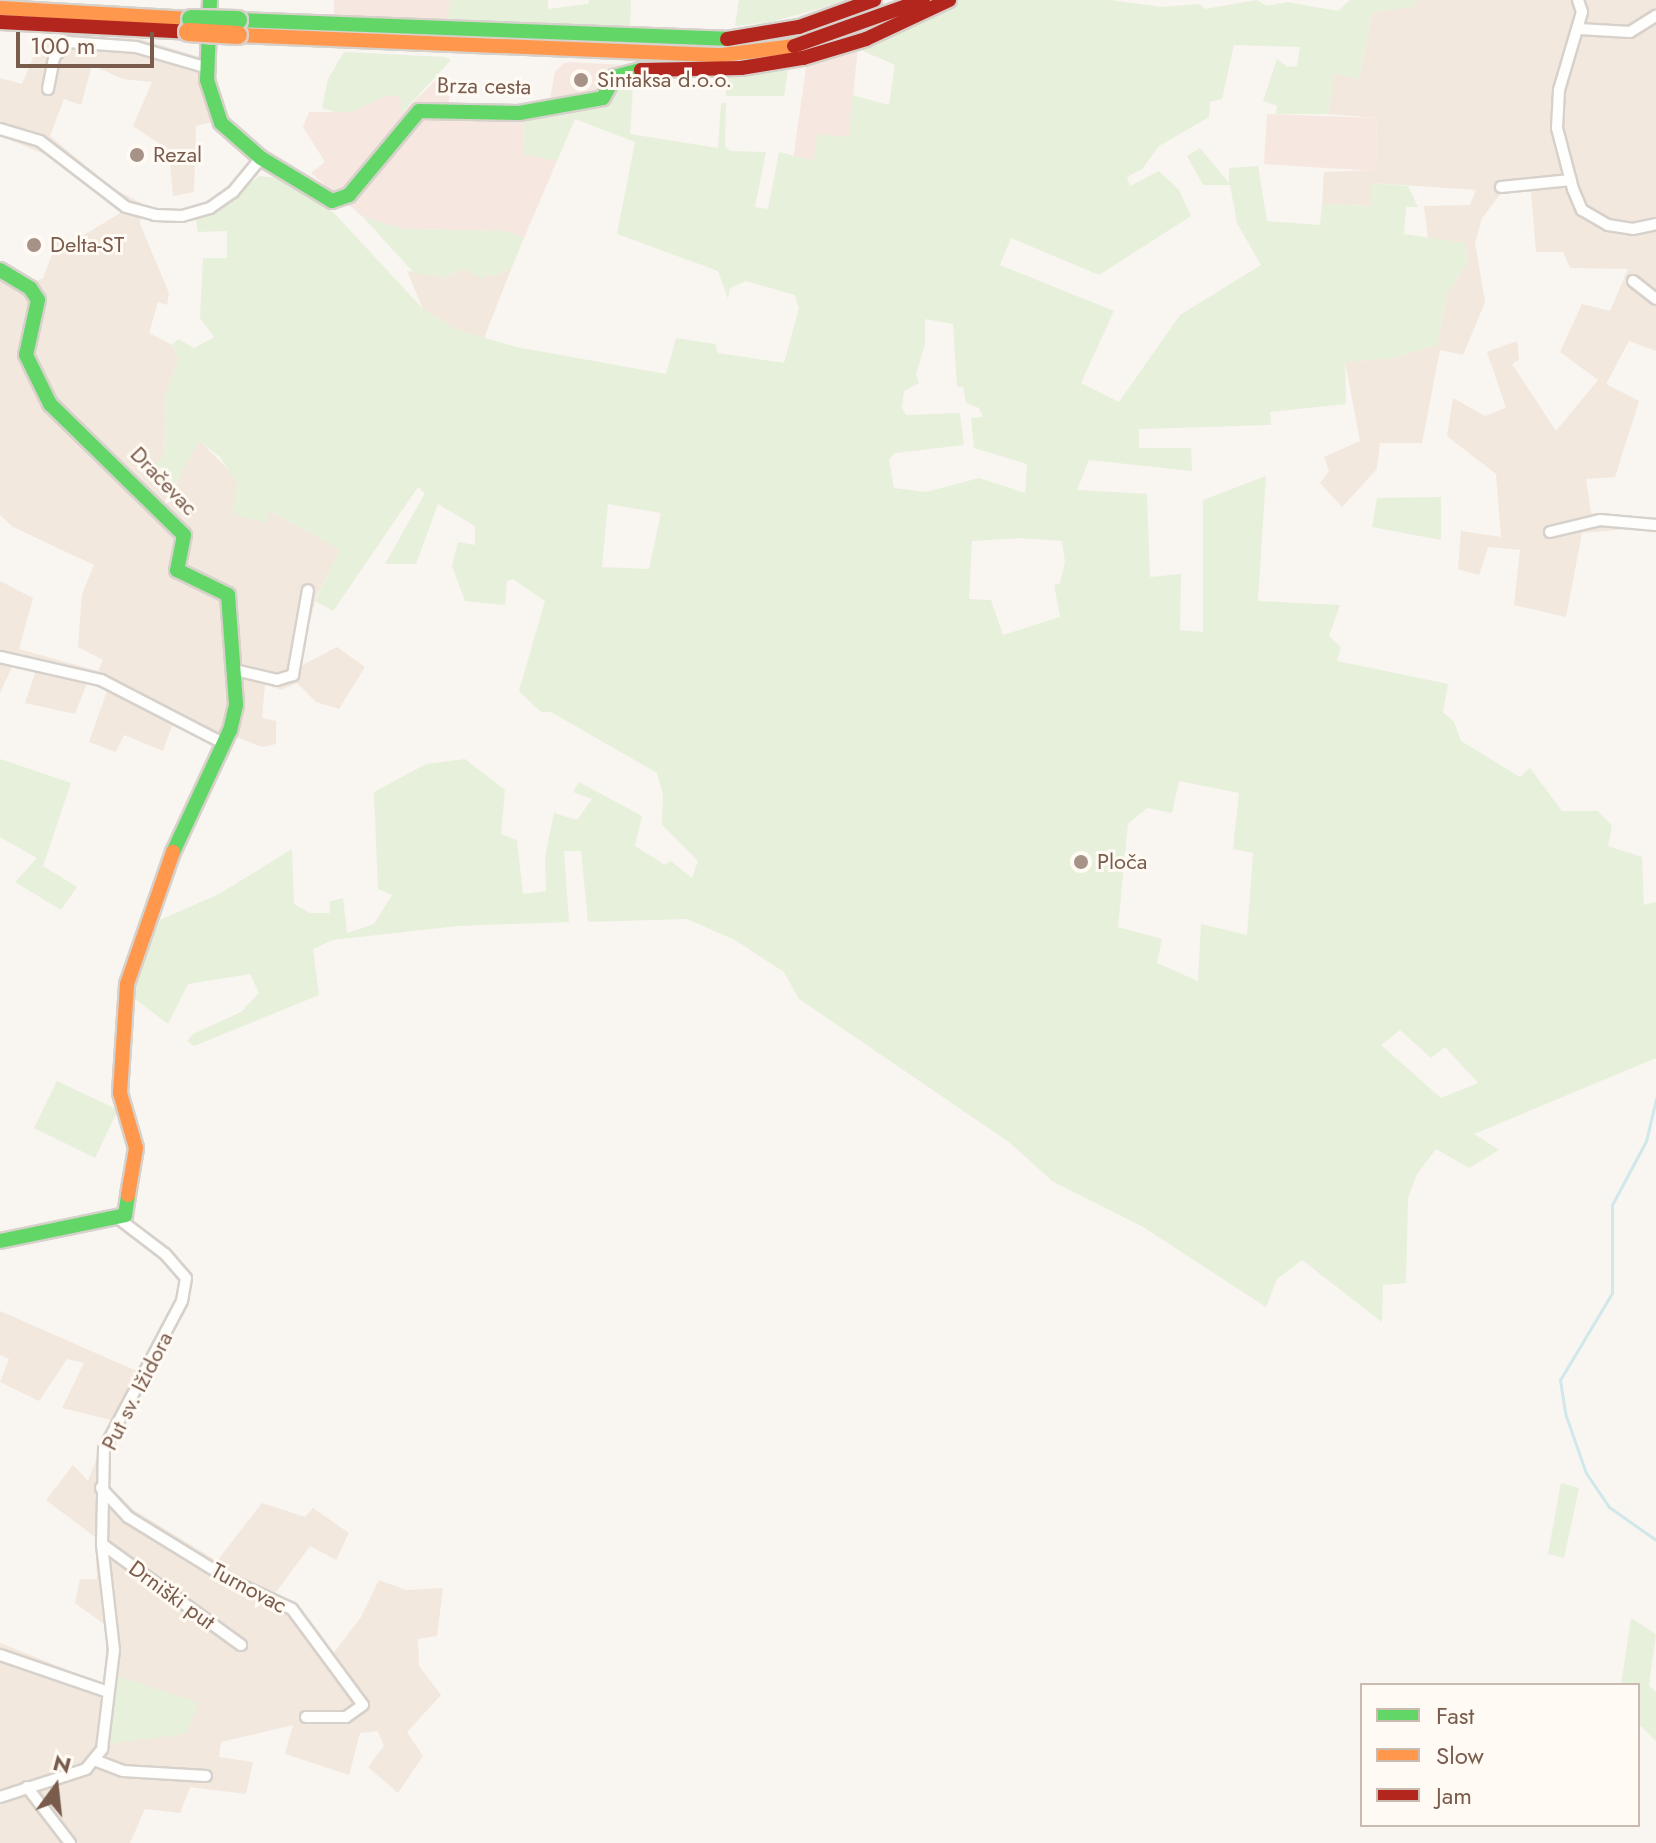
<!DOCTYPE html>
<meta charset="utf-8">
<style>
body{margin:0}
#map{position:relative;width:1656px;height:1843px;overflow:hidden;background:#f9f5f0;font-family:Jost,sans-serif}
div>[style]{position:absolute}
[style*='--x']{left:calc(var(--x)*1px);top:calc(var(--y)*1px);width:calc(var(--w)*1px);rotate:calc(var(--a)*1deg)}
.residential>*{inset:0;background:#f2e8de}
.commercial>*{inset:0;background:#f6e8e1}
.green>*{inset:0;background:#e7f0db}
.stream>*{height:3px;margin:-1.5px;padding:0 1.5px;transform-origin:1.5px;border-radius:1.5px;background:#d0e8ea}
.roads{filter:drop-shadow(2px 0 #d7d1cb) drop-shadow(-2px 0 #d7d1cb) drop-shadow(0 2px #d7d1cb) drop-shadow(0 -2px #d7d1cb)}
.street>*{height:10px;margin:-5px;padding:0 5px;transform-origin:5px;border-radius:5px;background:#fefefd}
.fast>*{height:14px;margin:-7px;padding:0 7px;transform-origin:7px;border-radius:7px;background:#63d668}
.slow>*{height:14px;margin:-7px;padding:0 7px;transform-origin:7px;border-radius:7px;background:#ff974d}
.jam>*{height:14px;margin:-7px;padding:0 7px;transform-origin:7px;border-radius:7px;background:#b3261e}
.bridges{filter:drop-shadow(2px 0 #dad1cc) drop-shadow(-2px 0 #dad1cc) drop-shadow(0 2px #dad1cc) drop-shadow(0 -2px #dad1cc)}
.fast-bridge>*{height:18px;margin:-9px;padding:0 9px;transform-origin:9px;border-radius:9px;background:#63d668}
.slow-bridge>*{height:18px;margin:-9px;padding:0 9px;transform-origin:9px;border-radius:9px;background:#ff974d}
.dots>*{width:22px;height:22px;translate:-50% -50%;box-sizing:border-box;border:4px solid #fffaf3;border-radius:50%}
span{translate:-50% -50%;white-space:nowrap;text-align:center;line-height:1.15;-webkit-text-stroke:6px #fffaf3;paint-order:stroke}
.poi-label{font-size:22px;color:#7a5c4d}
.left{translate:0 -50%;text-align:left}
.street-label{font-size:22px;color:#7a5c4d}
.legend{position:absolute;left:1360px;top:1683px;width:280px;height:144px;box-sizing:border-box;background:#fffaf3;border:2px solid #cabbb1;margin:0;padding:10px 14px;list-style:none;font-size:24px;color:#7a5c4d}
.legend li{display:flex;align-items:center;gap:16px;height:40px}
.legend b{width:40px;border:2px solid #cabbb1}
.north{position:absolute;left:16px;top:1747px;width:80px;height:80px;-webkit-text-stroke:6px #fffaf3;paint-order:stroke;rotate:15deg;font-size:22px;font-weight:700;line-height:32px;text-align:center;color:#7a5c4d}
.north::after{content:'';display:block;margin:auto;width:28px;height:36px;background:#7a5c4d;clip-path:polygon(50% 0,100% 100%,50% 72%,0 100%)}
.scale{position:absolute;left:16px;top:32px;width:138px;height:36px;box-sizing:border-box;border:4px solid #7a5c4d;border-top:0;padding-left:10px;font-size:24px;line-height:28px;white-space:nowrap;color:#7a5c4d;-webkit-text-stroke:6px #fffaf3;paint-order:stroke}
</style>
<div id="map">
<div class="residential">
<div style="clip-path:polygon(1417px 0,1656px 0,1656px 351px,1629px 341px,1606px 384px,1639px 401px,1615px 477px,1586px 479px,1591px 513px,1656px 519px,1656px 533px,1639px 528px,1582px 533px,1566px 617px,1514px 605px,1520px 550px,1488px 547px,1479px 575px,1458px 569px,1461px 531px,1501px 537px,1496px 474px,1447px 436px,1453px 398px,1485px 416px,1506px 408px,1487px 352px,1517px 341px,1519px 360px,1512px 364px,1556px 431px,1598px 380px,1560px 352px,1582px 304px,1610px 311px,1628px 269px,1570px 268px,1563px 252px,1536px 252px,1531px 192px,1502px 192px,1482px 218px,1475px 243px,1485px 302px,1463px 355px,1440px 350px,1422px 443px,1380px 443px,1377px 469px,1342px 507px,1320px 483px,1329px 471px,1324px 457px,1360px 441px,1345px 362px,1393px 358px,1437px 345px,1447px 294px,1468px 261px,1465px 243px,1428px 238px,1424px 206px,1470px 205px,1476px 190px,1372px 183px,1372px 206px,1322px 204px,1324px 172px,1376px 170px,1377px 118px,1328px 114px,1334px 73px,1359px 79px,1372px 12px,1413px 7px)"></div>
<div style="clip-path:polygon(91px 36px,141px 39px,200px 57px,213px 71px,227px 119px,196px 126px,194px 192px,173px 196px,169px 150px,133px 126px,152px 82px,123px 79px,92px 65px,81px 105px,64px 99px,50px 136px,111px 187px,141px 203px,140px 224px,169px 293px,167px 305px,158px 302px,149px 333px,172px 345px,179px 358px,166px 394px,164px 454px,173px 489px,199px 440px,269px 511px,341px 549px,317px 595px,297px 668px,337px 647px,365px 667px,339px 709px,316px 702px,297px 683px,281px 690px,265px 684px,262px 718px,276px 721px,276px 744px,262px 747px,234px 736px,215px 745px,173px 723px,163px 751px,124px 735px,116px 752px,89px 742px,107px 691px,87px 683px,75px 714px,25px 703px,36px 671px,12px 667px,0 693px,0 581px,33px 598px,19px 649px,98px 671px,103px 660px,78px 647px,82px 594px,94px 565px,13px 527px,0 515px,0 263px,32px 283px,43px 278px,59px 236px,72px 242px,122px 212px,54px 158px,0 136px,0 78px,22px 84px,42px 37px)"></div>
<div style="clip-path:polygon(512px 267px,484px 338px,455px 329px,423px 309px,407px 271px,446px 277px,463px 269px,485px 278px,484px 273px,494px 276px)"></div>
<div style="clip-path:polygon(0 1311px,148px 1376px,111px 1447px,107px 1484px,134px 1510px,217px 1561px,262px 1503px,305px 1517px,313px 1508px,349px 1533px,336px 1560px,310px 1546px,274px 1595px,298px 1605px,332px 1655px,361px 1617px,379px 1580px,406px 1590px,443px 1588px,437px 1636px,418px 1639px,419px 1666px,441px 1695px,407px 1732px,423px 1756px,398px 1793px,368px 1767px,384px 1746px,378px 1731px,360px 1733px,349px 1775px,285px 1754px,293px 1725px,221px 1742px,219px 1757px,253px 1762px,246px 1794px,190px 1787px,180px 1813px,145px 1809px,130px 1843px,0 1843px,0 1643px,103px 1684px,108px 1627px,75px 1603px,80px 1579px,97px 1579px,95px 1537px,46px 1500px,73px 1465px,88px 1481px,111px 1420px,62px 1408px,84px 1363px,67px 1359px,39px 1401px,0 1382px,9px 1359px,0 1355px)"></div>
</div>
<div class="commercial">
<div style="clip-path:polygon(334px 0,451px 0,448px 19px,402px 20px,334px 14px)"></div>
<div style="clip-path:polygon(858px 46px,849px 137px,814px 161px,793px 159px,807px 61px)"></div>
<div style="clip-path:polygon(563px 64px,568px 62px,625px 65px,599px 95px,549px 105px,555px 72px)"></div>
<div style="clip-path:polygon(440px 76px,450px 78px,449px 106px,524px 110px,523px 153px,557px 161px,524px 238px,506px 231px,404px 229px,363px 217px,311px 173px,325px 162px,303px 127px,309px 112px,351px 112px,386px 96px,401px 96px,403px 112px)"></div>
<div style="clip-path:polygon(1267px 114px,1377px 118px,1376px 171px,1264px 164px)"></div>
</div>
<div class="green">
<div style="clip-path:polygon(451px 0,548px 0,548px 9px,588px 4px,589px 0,631px 0,630px 28px,448px 19px)"></div>
<div style="clip-path:polygon(739px 0,850px 0,771px 22px,735px 26px)"></div>
<div style="clip-path:polygon(evenodd,959px 0,1110px 0,1162px 7px,1200px 4px,1205px 9px,1257px 0,1267px 6px,1287px 2px,1338px 11px,1350px 0,1417px 0,1414px 7px,1372px 12px,1359px 79px,1334px 74px,1328px 114px,1276px 114px,1277px 106px,1263px 101px,1277px 59px,1287px 67px,1297px 66px,1300px 47px,1234px 45px,1222px 99px,1210px 102px,1209px 117px,1159px 146px,1142px 169px,1127px 177px,1130px 186px,1159px 171px,1179px 190px,1191px 216px,1099px 275px,1011px 238px,1000px 265px,1114px 311px,1081px 383px,1119px 402px,1180px 315px,1261px 265px,1237px 223px,1230px 185px,1203px 185px,1187px 156px,1200px 148px,1229px 183px,1229px 168px,1258px 166px,1267px 221px,1320px 225px,1322px 204px,1371px 206px,1371px 183px,1408px 186px,1418px 207px,1406px 207px,1404px 234px,1465px 243px,1468px 261px,1447px 294px,1437px 345px,1393px 358px,1345px 362px,1346px 404px,1270px 412px,1271px 425px,1139px 429px,1139px 448px,1191px 448px,1192px 471px,1089px 460px,1077px 490px,1147px 494px,1150px 577px,1181px 574px,1180px 630px,1203px 632px,1203px 500px,1266px 476px,1258px 601px,1340px 605px,1329px 636px,1341px 647px,1337px 661px,1448px 684px,1443px 712px,1454px 722px,1461px 741px,1520px 777px,1530px 768px,1562px 811px,1598px 811px,1612px 826px,1608px 846px,1642px 857px,1644px 905px,1656px 902px,1656px 1058px,1474px 1134px,1499px 1150px,1469px 1168px,1436px 1149px,1417px 1174px,1408px 1198px,1406px 1283px,1383px 1285px,1382px 1322px,1302px 1260px,1277px 1279px,1266px 1307px,1143px 1227px,1052px 1181px,1009px 1142px,799px 999px,784px 972px,735px 940px,687px 919px,588px 922px,581px 851px,564px 851px,569px 922px,457px 926px,333px 940px,313px 949px,319px 995px,194px 1046px,187px 1041px,193px 1034px,241px 1012px,259px 993px,250px 974px,188px 984px,168px 1024px,134px 998px,132px 985px,160px 920px,219px 894px,292px 849px,294px 904px,310px 913px,330px 913px,329px 902px,343px 898px,347px 933px,374px 924px,392px 895px,378px 889px,374px 792px,426px 764px,465px 759px,505px 790px,501px 834px,517px 840px,523px 894px,546px 891px,545px 857px,554px 813px,577px 820px,592px 799px,573px 792px,579px 782px,642px 816px,635px 846px,665px 865px,671px 861px,692px 878px,698px 861px,662px 825px,663px 795px,657px 773px,551px 712px,541px 712px,519px 691px,545px 601px,513px 579px,507px 581px,505px 605px,465px 601px,452px 566px,458px 542px,475px 545px,475px 526px,438px 504px,416px 564px,385px 564px,425px 493px,418px 487px,333px 611px,315px 601px,340px 549px,269px 511px,266px 523px,233px 514px,237px 484px,220px 457px,199px 441px,172px 490px,148px 477px,164px 454px,166px 394px,179px 358px,172px 345px,178px 339px,194px 348px,214px 337px,200px 318px,203px 258px,227px 258px,227px 231px,198px 232px,196px 219px,226px 204px,259px 176px,280px 178px,333px 212px,423px 309px,455px 329px,516px 347px,666px 374px,676px 338px,715px 344px,718px 353px,784px 363px,799px 308px,795px 295px,746px 281px,730px 288px,728px 299px,718px 271px,617px 234px,635px 142px,575px 119px,557px 161px,523px 154px,524px 116px,587px 107px,620px 78px,634px 72px,630px 134px,718px 148px,721px 103px,726px 103px,725px 146px,730px 151px,766px 152px,755px 207px,768px 209px,779px 152px,814px 161px,817px 134px,849px 137px,852px 95px,889px 105px,895px 65px,861px 50px,863px 45px,959px 0,925px 319px,953px 324px,957px 387px,963px 387px,966px 403px,979px 408px,983px 417px,971px 418px,974px 448px,1027px 464px,1025px 493px,979px 478px,926px 492px,894px 488px,889px 459px,895px 453px,964px 445px,960px 413px,906px 415px,902px 408px,904px 391px,919px 383px,916px 374px,925px 344px,925px 319px,959px 0,608px 504px,661px 513px,649px 569px,602px 567px,608px 504px,959px 0,1020px 538px,1062px 541px,1065px 562px,1060px 583px,1054px 585px,1060px 617px,1003px 635px,991px 600px,969px 599px,972px 541px,1020px 538px,959px 0,1179px 781px,1239px 793px,1233px 849px,1253px 853px,1247px 935px,1201px 924px,1198px 981px,1157px 963px,1162px 939px,1118px 927px,1128px 824px,1147px 808px,1172px 813px,1179px 781px,959px 0,1400px 1030px,1431px 1058px,1445px 1047px,1478px 1083px,1441px 1098px,1381px 1045px,1400px 1030px)"></div>
<div style="clip-path:polygon(344px 52px,445px 57px,451px 60px,402px 113px,400px 96px,386px 96px,351px 112px,335px 112px,322px 108px,328px 79px)"></div>
<div style="clip-path:polygon(807px 61px,808px 66px,788px 69px,784px 96px,726px 96px,727px 74px,788px 68px)"></div>
<div style="clip-path:polygon(363px 217px,404px 229px,506px 231px,524px 238px,512px 267px,494px 276px,485px 273px,485px 280px,463px 269px,446px 277px,414px 273px)"></div>
<div style="clip-path:polygon(1441px 497px,1441px 540px,1372px 527px,1377px 498px)"></div>
<div style="clip-path:polygon(0 759px,71px 783px,43px 866px,77px 887px,61px 910px,15px 882px,37px 858px,0 837px)"></div>
<div style="clip-path:polygon(57px 1081px,118px 1110px,95px 1158px,34px 1128px)"></div>
<div style="clip-path:polygon(1561px 1483px,1579px 1488px,1564px 1558px,1548px 1554px)"></div>
<div style="clip-path:polygon(1631px 1618px,1656px 1634px,1649px 1686px,1656px 1692px,1656px 1741px,1641px 1726px,1638px 1730px,1638px 1685px,1621px 1685px)"></div>
<div style="clip-path:polygon(117px 1676px,199px 1703px,186px 1734px,107px 1744px)"></div>
</div>
<div class="stream">
<div style="--x:1656;--y:1099;--w:43;--a:103.4"></div>
<div style="--x:1646;--y:1141;--w:72;--a:118"></div>
<div style="--x:1612;--y:1205;--w:88;--a:90"></div>
<div style="--x:1612;--y:1293;--w:101;--a:120.9"></div>
<div style="--x:1560;--y:1380;--w:36;--a:81"></div>
<div style="--x:1566;--y:1416;--w:60;--a:70.7"></div>
<div style="--x:1586;--y:1473;--w:41;--a:55.9"></div>
<div style="--x:1609;--y:1507;--w:57;--a:35.1"></div>
</div>
<div class="roads">
<div class="street">
<div style="--x:1578;--y:0;--w:13;--a:72"></div>
<div style="--x:1582;--y:12;--w:81;--a:106.4"></div>
<div style="--x:1559;--y:90;--w:38;--a:93"></div>
<div style="--x:1557;--y:128;--w:63;--a:75.3"></div>
<div style="--x:1573;--y:189;--w:23;--a:67"></div>
<div style="--x:1582;--y:210;--w:30;--a:30"></div>
<div style="--x:1608;--y:225;--w:25;--a:9"></div>
<div style="--x:1633;--y:229;--w:24;--a:-12"></div>
<div style="--x:1579;--y:29;--w:51;--a:3.4"></div>
<div style="--x:1630;--y:32;--w:31;--a:-32"></div>
<div style="--x:48;--y:89;--w:33;--a:-79"></div>
<div style="--x:54;--y:57;--w:21;--a:-47"></div>
<div style="--x:68;--y:42;--w:68;--a:4.2"></div>
<div style="--x:136;--y:47;--w:75;--a:16.3"></div>
<div style="--x:0;--y:129;--w:42;--a:16.7"></div>
<div style="--x:40;--y:141;--w:108;--a:37.5"></div>
<div style="--x:126;--y:207;--w:30;--a:15"></div>
<div style="--x:155;--y:215;--w:27;--a:2"></div>
<div style="--x:182;--y:216;--w:29;--a:-16"></div>
<div style="--x:210;--y:208;--w:28;--a:-35"></div>
<div style="--x:233;--y:192;--w:44;--a:-50.5"></div>
<div style="--x:1501;--y:187;--w:70;--a:-5.7"></div>
<div style="--x:1633;--y:281;--w:29;--a:38"></div>
<div style="--x:1550;--y:532;--w:51;--a:-13.5"></div>
<div style="--x:1600;--y:520;--w:56;--a:5.1"></div>
<div style="--x:0;--y:657;--w:104;--a:12.8"></div>
<div style="--x:101;--y:680;--w:137;--a:27.3"></div>
<div style="--x:235;--y:670;--w:43;--a:13.4"></div>
<div style="--x:277;--y:680;--w:17;--a:-17"></div>
<div style="--x:293;--y:675;--w:86;--a:-80"></div>
<div style="--x:101;--y:1488;--w:40;--a:47"></div>
<div style="--x:128;--y:1517;--w:122;--a:31.6"></div>
<div style="--x:232;--y:1581;--w:66;--a:25"></div>
<div style="--x:292;--y:1609;--w:119;--a:53.5"></div>
<div style="--x:363;--y:1705;--w:21;--a:145"></div>
<div style="--x:346;--y:1717;--w:40;--a:180"></div>
<div style="--x:102;--y:1544;--w:172;--a:36"></div>
<div style="--x:0;--y:1655;--w:114;--a:18.9"></div>
<div style="--x:97;--y:1761;--w:28;--a:21"></div>
<div style="--x:123;--y:1771;--w:83;--a:3.4"></div>
<div style="--x:27;--y:1787;--w:71;--a:52.5"></div>
<div style="--x:0;--y:1797;--w:90;--a:-18"></div>
<div style="--x:86;--y:1769;--w:26;--a:-51"></div>
<div style="--x:102;--y:1749;--w:100;--a:-83.1"></div>
<div style="--x:114;--y:1650;--w:107;--a:-96.5"></div>
<div style="--x:102;--y:1544;--w:95;--a:-88.8"></div>
<div style="--x:104;--y:1449;--w:167;--a:-62.2"></div>
<div style="--x:182;--y:1301;--w:23;--a:-80"></div>
<div style="--x:186;--y:1278;--w:32;--a:-131"></div>
<div style="--x:165;--y:1254;--w:58;--a:-142.7"></div>
</div>
<div class="fast">
<div style="--x:210;--y:0;--w:80;--a:92.1"></div>
<div style="--x:207;--y:80;--w:45;--a:72"></div>
<div style="--x:221;--y:123;--w:53;--a:41.2"></div>
<div style="--x:261;--y:158;--w:83;--a:31.2"></div>
<div style="--x:332;--y:201;--w:18;--a:-19"></div>
<div style="--x:349;--y:195;--w:109;--a:-50.2"></div>
<div style="--x:419;--y:111;--w:100;--a:1.1"></div>
<div style="--x:519;--y:113;--w:85;--a:-10.1"></div>
<div style="--x:603;--y:98;--w:24;--a:-62"></div>
<div style="--x:614;--y:77;--w:28;--a:-15"></div>
<div style="--x:238;--y:20;--w:489;--a:2.2"></div>
<div style="--x:0;--y:270;--w:35;--a:31"></div>
<div style="--x:30;--y:288;--w:14;--a:56"></div>
<div style="--x:38;--y:300;--w:56;--a:102.3"></div>
<div style="--x:26;--y:355;--w:55;--a:63.9"></div>
<div style="--x:50;--y:404;--w:187;--a:44.4"></div>
<div style="--x:184;--y:535;--w:36;--a:101"></div>
<div style="--x:177;--y:570;--w:57;--a:26.1"></div>
<div style="--x:228;--y:595;--w:110;--a:85.8"></div>
<div style="--x:236;--y:705;--w:26;--a:103"></div>
<div style="--x:230;--y:730;--w:135;--a:115"></div>
<div style="--x:0;--y:1241;--w:128;--a:-11.7"></div>
<div style="--x:125;--y:1215;--w:20;--a:-81"></div>
</div>
<div class="slow">
<div style="--x:0;--y:8;--w:191;--a:3.3"></div>
<div style="--x:238;--y:35;--w:484;--a:2.4"></div>
<div style="--x:722;--y:55;--w:73;--a:-7.1"></div>
<div style="--x:128;--y:1195;--w:48;--a:-80.3"></div>
<div style="--x:136;--y:1148;--w:57;--a:-106.2"></div>
<div style="--x:120;--y:1093;--w:109;--a:-86.3"></div>
<div style="--x:127;--y:984;--w:140;--a:-70.8"></div>
</div>
<div class="jam">
<div style="--x:0;--y:22;--w:188;--a:3"></div>
<div style="--x:727;--y:39;--w:73;--a:-9.5"></div>
<div style="--x:799;--y:27;--w:80;--a:-19.8"></div>
<div style="--x:794;--y:46;--w:137;--a:-19.6"></div>
<div style="--x:641;--y:70;--w:100;--a:-1.1"></div>
<div style="--x:741;--y:68;--w:63;--a:-9.2"></div>
<div style="--x:803;--y:58;--w:66;--a:-16.8"></div>
<div style="--x:866;--y:39;--w:92;--a:-25.2"></div>
</div>
</div>
<div class="bridges">
<div class="fast-bridge">
<div style="--x:191;--y:19;--w:47;--a:1.2"></div>
</div>
<div class="slow-bridge">
<div style="--x:188;--y:32;--w:50;--a:3.4"></div>
</div>
</div>
<div class="dots">
<div style="left:581px;top:80px;background:#a69286"></div>
<div style="left:137px;top:155px;background:#a69286"></div>
<div style="left:34px;top:245px;background:#a69286"></div>
<div style="left:1081px;top:862px;background:#a69286"></div>
</div>
<div class="poi-label">
<span class="left" style="left:597px;top:80px">Sintaksa d.o.o.</span>
<span class="left" style="left:153px;top:155px">Rezal</span>
<span class="left" style="left:50px;top:245px">Delta-ST</span>
<span class="left" style="left:1097px;top:862px">Ploča</span>
</div>
<div class="street-label">
<span style="left:484px;top:86px;rotate:1deg">Brza cesta</span>
<span style="left:164px;top:481px;rotate:46deg">Dračevac</span>
<span style="left:137px;top:1391px;rotate:-63deg">Put sv. Ižidora</span>
<span style="left:249px;top:1588px;rotate:28deg">Turnovac</span>
<span style="left:172px;top:1595px;rotate:36deg">Drniški put</span>
</div>
<ul class="legend">
<li><b style="height:10px;background:#63d668"></b>Fast</li>
<li><b style="height:10px;background:#ff974d"></b>Slow</li>
<li><b style="height:10px;background:#b3261e"></b>Jam</li>
</ul>
<div class="north">N</div>
<div class="scale">100 m</div>
</div>
